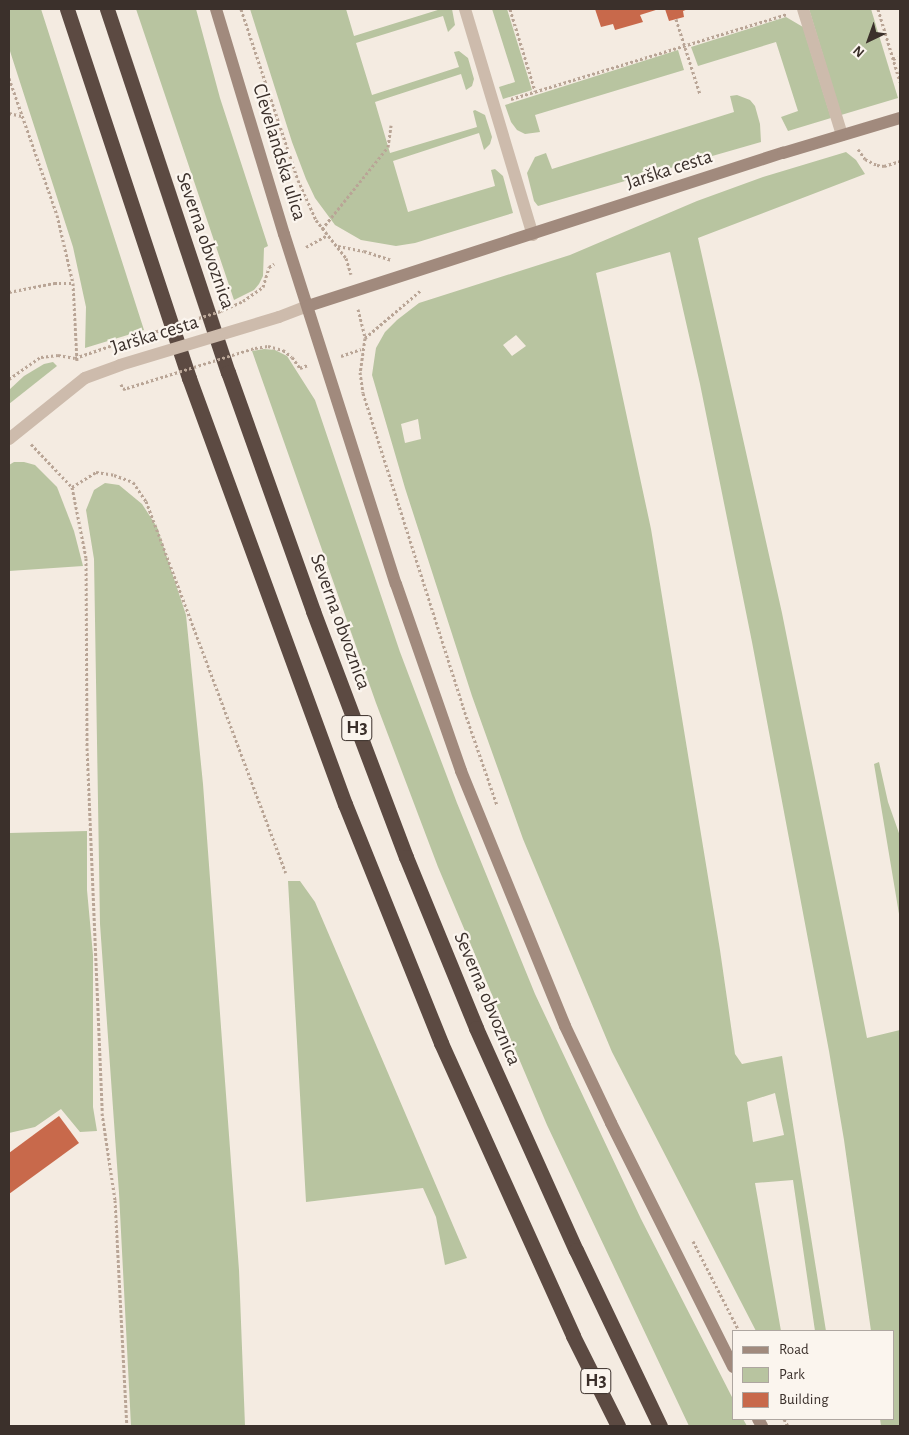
<!DOCTYPE html>
<meta charset="utf-8">
<style>
body{margin:0}
#map{position:relative;width:909px;height:1435px;overflow:hidden;background:#f4ebe1;font-family:"Alegreya Sans",sans-serif}
div>[style]{position:absolute}
[style*='--x']{left:calc(var(--x)*1px);top:calc(var(--y)*1px);width:calc(var(--w)*1px);rotate:calc(var(--a)*1deg)}
.green>*{inset:0;background:#b8c4a0}
.building>*{inset:0;background:#c8694b}
.path>*{height:3px;margin-top:-1.5px;transform-origin:0;background:repeating-linear-gradient(90deg,#b9a596 0 2.5px,transparent 0 5px)}
.lane>*{height:12px;margin:-6px;padding:0 6px;transform-origin:6px;border-radius:6px;background:#cdbbac}
.street>*{height:12px;margin:-6px;padding:0 6px;transform-origin:6px;border-radius:6px;background:#cdbbac}
.secondary>*{height:12px;margin:-6px;padding:0 6px;transform-origin:6px;border-radius:6px;background:#a18a7d}
.highway>*{height:15px;margin:-7.5px;padding:0 7.5px;transform-origin:7.5px;border-radius:7.5px;background:#5c4a42}
.path-bridge>*{height:3px;margin-top:-1.5px;transform-origin:0;background:repeating-linear-gradient(90deg,#b9a596 0 2.5px,transparent 0 5px)}
.street-bridge>*{height:12px;margin:-6px;padding:0 6px;transform-origin:6px;border-radius:6px;background:#cdbbac}
span{translate:-50% -50%;white-space:nowrap;text-align:center;line-height:1.15;-webkit-text-stroke:4.5px #fbf5ee;paint-order:stroke}
.shield-label span{padding:1px 4px;background:#fbf5ee;border:1px solid;border-radius:4px;-webkit-text-stroke-width:0}
.shield-label{font-size:19px;color:#3b302b;font-weight:700}
.street-label{font-size:20px;color:#3b302b}
.frame{position:absolute;inset:0;border:10px solid #3b302b;pointer-events:none}
.legend{position:absolute;left:732px;top:1330px;width:162px;height:90px;box-sizing:border-box;background:#fbf5ee;border:1px solid #aea6a0;margin:0;padding:6px 9px;list-style:none;font-size:15px;color:#3b302b}
.legend li{display:flex;align-items:center;gap:10px;height:25px}
.legend b{width:25px;border:1px solid #aea6a0}
.north{position:absolute;left:844px;top:15px;width:50px;height:50px;-webkit-text-stroke:4px #fbf5ee;paint-order:stroke;rotate:222deg;font-size:14px;font-weight:700;line-height:20px;text-align:center;color:#3b302b}
.north::after{content:'';display:block;margin:auto;width:18px;height:22px;background:#3b302b;clip-path:polygon(50% 0,100% 100%,50% 72%,0 100%)}
</style>
<div id="map">
<div class="green">
<div style="clip-path:polygon(9px 9px,41px 9px,144px 330px,85px 348px,86px 307px,73px 247px,9px 48px)"></div>
<div style="clip-path:polygon(136px 9px,196px 9px,220px 98px,268px 246px,264px 248px,263px 276px,259px 284px,254px 290px,234px 300px)"></div>
<div style="clip-path:polygon(250px 9px,346px 9px,354px 36px,441px 9px,452px 9px,455px 25px,448px 32px,443px 16px,356px 43px,372px 95px,459px 67px,454px 52px,459px 51px,468px 58px,474px 79px,472px 86px,466px 90px,461px 74px,375px 102px,390px 153px,477px 127px,473px 111px,475px 110px,485px 115px,492px 137px,490px 144px,484px 150px,479px 133px,393px 161px,408px 212px,495px 186px,491px 170px,495px 169px,503px 176px,513px 213px,415px 243px,396px 246px,361px 240px,335px 225px,315px 198px,306px 179px,292px 142px)"></div>
<div style="clip-path:polygon(492px 9px,507px 9px,532px 90px,503px 99px,499px 87px,515px 82px)"></div>
<div style="clip-path:polygon(809px 9px,871px 9px,898px 98px,841px 115px)"></div>
<div style="clip-path:polygon(786px 17px,803px 27px,831px 118px,788px 131px,781px 117px,798px 111px,776px 42px,698px 66px,691px 47px)"></div>
<div style="clip-path:polygon(678px 50px,684px 70px,535px 115px,540px 132px,525px 134px,517px 130px,511px 122px,505px 105px)"></div>
<div style="clip-path:polygon(737px 95px,750px 100px,755px 106px,760px 124px,761px 142px,538px 206px,534px 201px,527px 173px,535px 157px,546px 153px,552px 169px,734px 112px,730px 96px)"></div>
<div style="clip-path:polygon(evenodd,846px 152px,856px 160px,865px 174px,698px 238px,782px 613px,867px 1038px,900px 1030px,900px 1426px,881px 1426px,880px 1419px,893px 1419px,893px 1331px,871px 1331px,844px 1140px,829px 1051px,752px 642px,700px 384px,670px 252px,596px 273px,651px 529px,720px 950px,735px 1054px,742px 1064px,782px 1056px,826px 1331px,815px 1331px,793px 1180px,755px 1183px,781px 1331px,756px 1331px,612px 1052px,523px 839px,472px 696px,405px 488px,372px 375px,376px 348px,385px 332px,397px 320px,419px 303px,570px 255px,697px 201px,763px 177px,846px 152px,516px 335px,526px 346px,512px 356px,503px 345px,516px 335px,846px 152px,418px 419px,421px 439px,405px 443px,401px 424px,418px 419px,846px 152px,775px 1093px,784px 1135px,753px 1142px,747px 1102px,775px 1093px)"></div>
<div style="clip-path:polygon(264px 349px,275px 350px,287px 356px,315px 400px,400px 652px,457px 803px,535px 994px,641px 1219px,733px 1399px,733px 1419px,743px 1419px,747px 1426px,689px 1426px,547px 1125px,438px 867px,376px 703px,252px 351px)"></div>
<div style="clip-path:polygon(53px 362px,57px 366px,9px 404px,9px 390px,24px 376px,44px 364px)"></div>
<div style="clip-path:polygon(14px 462px,24px 462px,35px 465px,57px 487px,74px 531px,83px 566px,9px 571px,9px 465px)"></div>
<div style="clip-path:polygon(105px 483px,119px 485px,142px 504px,157px 527px,186px 615px,203px 784px,239px 1270px,245px 1426px,131px 1426px,119px 1193px,100px 924px,94px 559px,86px 510px,94px 490px)"></div>
<div style="clip-path:polygon(879px 762px,888px 802px,900px 836px,900px 920px,874px 764px)"></div>
<div style="clip-path:polygon(87px 831px,87px 890px,93px 955px,93px 1107px,97px 1131px,80px 1132px,61px 1109px,35px 1127px,9px 1133px,9px 833px)"></div>
<div style="clip-path:polygon(288px 881px,300px 881px,315px 902px,467px 1258px,445px 1265px,436px 1217px,423px 1188px,306px 1202px)"></div>
</div>
<div class="building">
<div style="clip-path:polygon(595px 9px,659px 9px,640px 15px,643px 22px,615px 30px,613px 24px,601px 27px)"></div>
<div style="clip-path:polygon(665px 9px,688px 9px,683px 11px,684px 17px,669px 21px)"></div>
<div style="clip-path:polygon(59px 1116px,79px 1143px,9px 1194px,9px 1153px)"></div>
</div>
<div class="path">
<div style="--x:241;--y:9;--w:180;--a:71.6"></div>
<div style="--x:298;--y:180;--w:44;--a:65.8"></div>
<div style="--x:316;--y:220;--w:48;--a:51.7"></div>
<div style="--x:346;--y:258;--w:17;--a:73"></div>
<div style="--x:510;--y:9;--w:86;--a:73"></div>
<div style="--x:878;--y:9;--w:76;--a:73.2"></div>
<div style="--x:676;--y:19;--w:79;--a:72.3"></div>
<div style="--x:893;--y:59;--w:5;--a:-22"></div>
<div style="--x:9;--y:78;--w:145;--a:70.7"></div>
<div style="--x:57;--y:215;--w:70;--a:76.8"></div>
<div style="--x:73;--y:283;--w:78;--a:87.1"></div>
<div style="--x:511;--y:99;--w:289;--a:-17.1"></div>
<div style="--x:9;--y:113;--w:13;--a:13"></div>
<div style="--x:858;--y:149;--w:12;--a:55"></div>
<div style="--x:865;--y:159;--w:13;--a:27"></div>
<div style="--x:877;--y:165;--w:7;--a:8"></div>
<div style="--x:884;--y:166;--w:17;--a:-17"></div>
<div style="--x:322;--y:229;--w:105;--a:-51.2"></div>
<div style="--x:388;--y:147;--w:22;--a:-82"></div>
<div style="--x:338;--y:246;--w:26;--a:11"></div>
<div style="--x:364;--y:251;--w:29;--a:18"></div>
<div style="--x:306;--y:247;--w:25;--a:-29"></div>
<div style="--x:263;--y:287;--w:21;--a:-73"></div>
<div style="--x:269;--y:267;--w:6;--a:-31"></div>
<div style="--x:9;--y:292;--w:46;--a:-11.3"></div>
<div style="--x:54;--y:283;--w:19;--a:0"></div>
<div style="--x:358;--y:309;--w:30;--a:76"></div>
<div style="--x:365;--y:338;--w:34;--a:98"></div>
<div style="--x:360;--y:372;--w:21;--a:82"></div>
<div style="--x:363;--y:393;--w:330;--a:72.3"></div>
<div style="--x:463;--y:707;--w:104;--a:70.9"></div>
<div style="--x:365;--y:338;--w:74;--a:-40.6"></div>
<div style="--x:283;--y:350;--w:11;--a:38"></div>
<div style="--x:292;--y:357;--w:14;--a:54"></div>
<div style="--x:300;--y:368;--w:9;--a:-21"></div>
<div style="--x:341;--y:356;--w:21;--a:-19"></div>
<div style="--x:9;--y:379;--w:39;--a:-35"></div>
<div style="--x:41;--y:357;--w:17;--a:-7"></div>
<div style="--x:58;--y:355;--w:17;--a:10"></div>
<div style="--x:75;--y:358;--w:40;--a:-18.9"></div>
<div style="--x:121;--y:384;--w:5;--a:68"></div>
<div style="--x:123;--y:389;--w:4;--a:-14"></div>
<div style="--x:31;--y:444;--w:59;--a:46.4"></div>
<div style="--x:72;--y:487;--w:72;--a:78.8"></div>
<div style="--x:86;--y:558;--w:190;--a:89.7"></div>
<div style="--x:87;--y:748;--w:365;--a:87.6"></div>
<div style="--x:102;--y:1113;--w:88;--a:81.5"></div>
<div style="--x:115;--y:1200;--w:226;--a:87"></div>
<div style="--x:72;--y:487;--w:28;--a:-32"></div>
<div style="--x:96;--y:472;--w:18;--a:9"></div>
<div style="--x:114;--y:475;--w:20;--a:20"></div>
<div style="--x:133;--y:482;--w:23;--a:56"></div>
<div style="--x:146;--y:501;--w:397;--a:69.4"></div>
<div style="--x:693;--y:1241;--w:101;--a:62.9"></div>
<div style="--x:784;--y:1419;--w:8;--a:60"></div>
</div>
<div class="lane">
<div style="--x:465;--y:9;--w:236;--a:73.3"></div>
<div style="--x:803;--y:9;--w:132;--a:72.8"></div>
</div>
<div class="street">
<div style="--x:279;--y:317;--w:31;--a:-21"></div>
<div style="--x:9;--y:439;--w:97;--a:-38.8"></div>
<div style="--x:85;--y:378;--w:37;--a:-20"></div>
</div>
<div class="secondary">
<div style="--x:216;--y:9;--w:235;--a:73.2"></div>
<div style="--x:284;--y:234;--w:367;--a:72.3"></div>
<div style="--x:396;--y:584;--w:198;--a:70.8"></div>
<div style="--x:461;--y:771;--w:275;--a:67.8"></div>
<div style="--x:565;--y:1026;--w:107;--a:64.6"></div>
<div style="--x:611;--y:1123;--w:273;--a:63.4"></div>
<div style="--x:308;--y:306;--w:499;--a:-17.9"></div>
<div style="--x:783;--y:153;--w:122;--a:-16.7"></div>
<div style="--x:758;--y:1419;--w:8;--a:60"></div>
</div>
<div class="highway">
<div style="--x:67;--y:9;--w:389;--a:71.7"></div>
<div style="--x:189;--y:378;--w:454;--a:69.9"></div>
<div style="--x:345;--y:804;--w:258;--a:68.1"></div>
<div style="--x:441;--y:1043;--w:321;--a:65.7"></div>
<div style="--x:573;--y:1336;--w:101;--a:63.4"></div>
<div style="--x:107;--y:9;--w:383;--a:71.6"></div>
<div style="--x:228;--y:372;--w:254;--a:70.4"></div>
<div style="--x:313;--y:611;--w:263;--a:69.3"></div>
<div style="--x:406;--y:857;--w:185;--a:67.7"></div>
<div style="--x:476;--y:1028;--w:243;--a:65.8"></div>
<div style="--x:576;--y:1250;--w:195;--a:64.5"></div>
</div>
<div class="path-bridge">
<div style="--x:113;--y:345;--w:113;--a:-17.5"></div>
<div style="--x:221;--y:311;--w:24;--a:-24"></div>
<div style="--x:243;--y:301;--w:24;--a:-35"></div>
<div style="--x:127;--y:388;--w:134;--a:-17.4"></div>
<div style="--x:255;--y:348;--w:13;--a:-9"></div>
<div style="--x:268;--y:346;--w:16;--a:15"></div>
</div>
<div class="street-bridge">
<div style="--x:120;--y:365;--w:166;--a:-16.8"></div>
</div>
<div class="shield-label">
<span style="left:357px;top:728px">H3</span>
<span style="left:596px;top:1381px">H3</span>
</div>
<div class="street-label">
<span style="left:279px;top:152px;rotate:73deg">Clevelandska ulica</span>
<span style="left:669px;top:170px;rotate:-18deg">Jarška cesta</span>
<span style="left:205px;top:241px;rotate:71deg">Severna obvoznica</span>
<span style="left:155px;top:335px;rotate:-17deg">Jarška cesta</span>
<span style="left:340px;top:622px;rotate:70deg">Severna obvoznica</span>
<span style="left:487px;top:999px;rotate:67deg">Severna obvoznica</span>
</div>
<div class="frame"></div>
<ul class="legend">
<li><b style="height:6px;background:#a18a7d"></b>Road</li>
<li><b style="height:14px;background:#b8c4a0"></b>Park</li>
<li><b style="height:14px;background:#c8694b"></b>Building</li>
</ul>
<div class="north">N</div>
</div>
